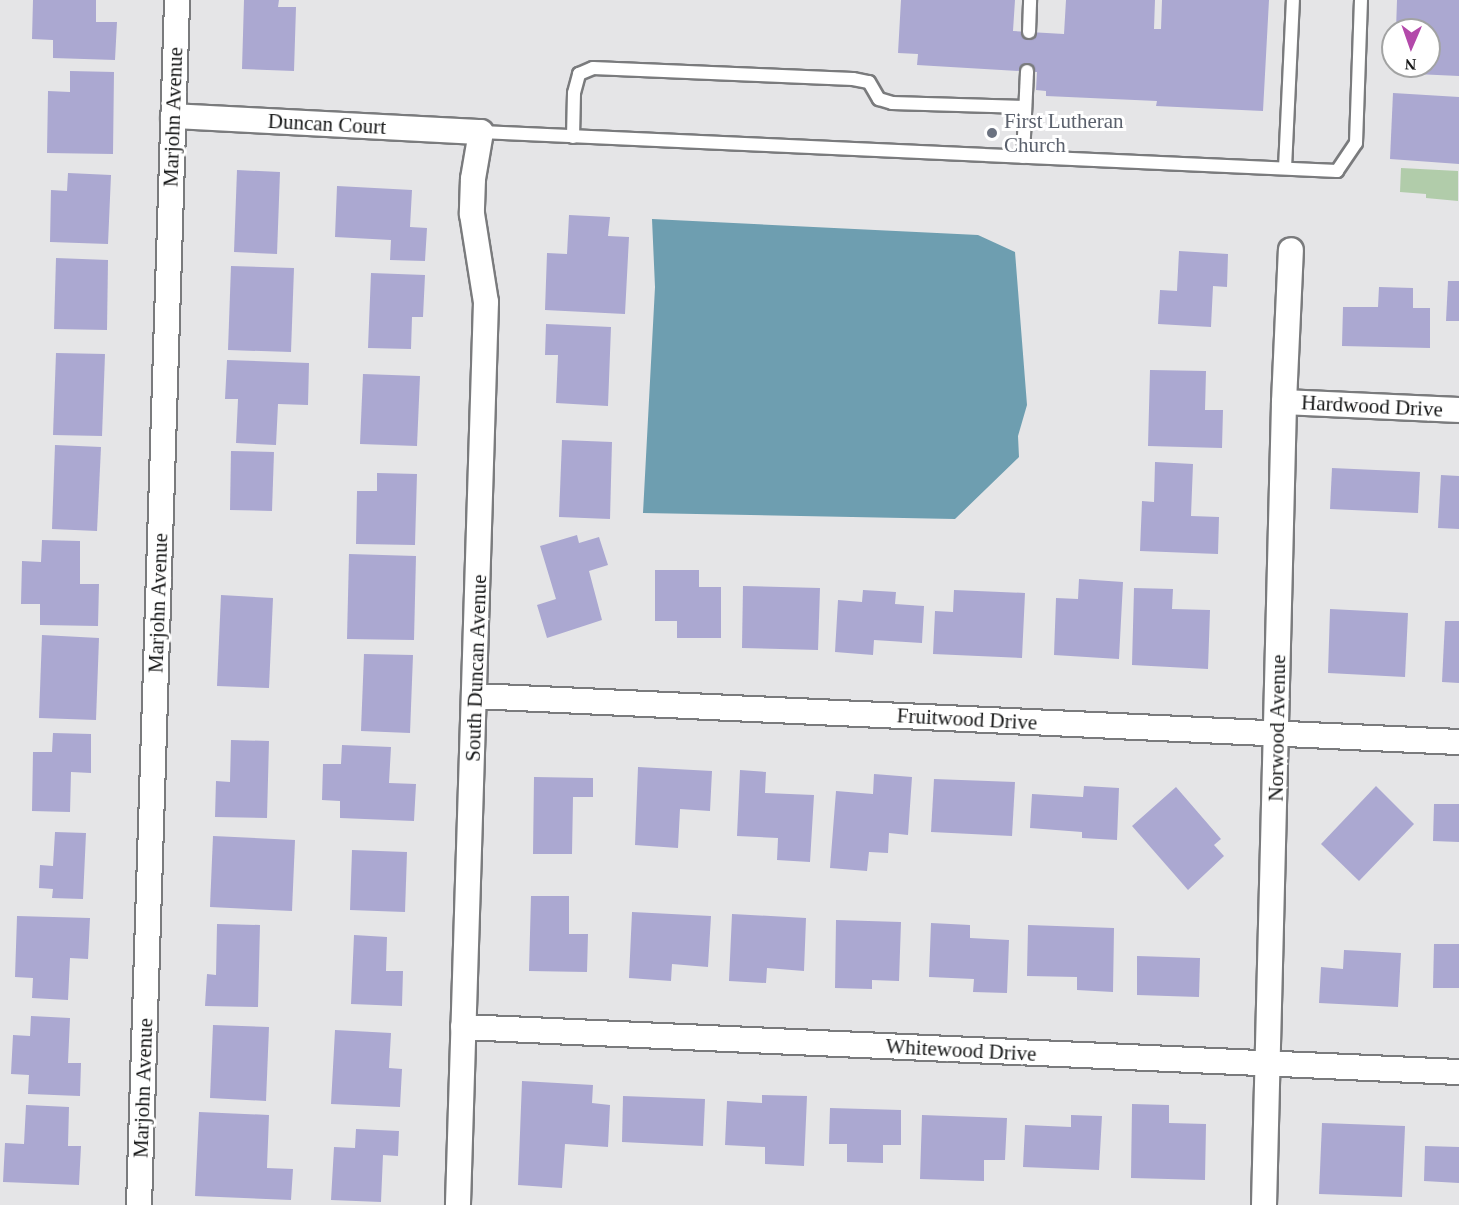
<!DOCTYPE html>
<style>
body{margin:0}
#map{position:relative;width:1459px;height:1205px;overflow:hidden;background:#e5e5e7;font-family:"Times New Roman",serif}
div>[style]{position:absolute}
[style*='--x']{left:calc(var(--x)*1px);top:calc(var(--y)*1px);width:calc(var(--w)*1px);rotate:calc(var(--a)*1deg)}
.green>*{inset:0;background:#b1ccaa}
.water>*{inset:0;background:#6e9eb0}
.building>*{inset:0;background:#aba8d1}
.roads{filter:drop-shadow(2px 0 #7a7b7d) drop-shadow(-2px 0 #7a7b7d) drop-shadow(0 2px #7a7b7d) drop-shadow(0 -2px #7a7b7d)}
.service>*{height:12px;margin:-6px;padding:0 6px;transform-origin:6px;border-radius:6px;background:#fff}
.minor>*{height:24px;margin:-12px;padding:0 12px;transform-origin:12px;border-radius:12px;background:#fff}
.dots>*{width:16px;height:16px;translate:-50% -50%;box-sizing:border-box;border:3px solid #fff;border-radius:50%}
span{translate:-50% -50%;white-space:nowrap;text-align:center;line-height:1.15;-webkit-text-stroke:6px #fff;paint-order:stroke}
.street-label{font-size:21px;color:#171818}
.worship-label{font-size:21px;color:#5b616d}
.left{translate:0 -50%;text-align:left}
.north{position:absolute;left:1381px;top:18px;width:60px;height:60px;box-sizing:border-box;background:#fff;border:2px solid #a2a3a3;border-radius:50%;rotate:182deg;font-size:16px;font-weight:700;line-height:24px;text-align:center;color:#171818}
.north::after{content:'';display:block;margin:auto;width:21px;height:27px;background:#b349aa;clip-path:polygon(50% 0,100% 100%,50% 72%,0 100%)}
</style>
<div id="map">
<div class="green">
<div style="clip-path:polygon(1401px 168px,1458px 171px,1458px 201px,1426px 198px,1426px 194px,1400px 192px)"></div>
</div>
<div class="water">
<div style="clip-path:polygon(652px 219px,978px 235px,1015px 252px,1027px 405px,1018px 436px,1019px 457px,955px 519px,643px 513px,655px 287px)"></div>
</div>
<div class="building">
<div style="clip-path:polygon(33px 0,96px 0,96px 22px,117px 22px,115px 60px,53px 58px,53px 40px,32px 39px)"></div>
<div style="clip-path:polygon(244px 0,279px 0,278px 7px,296px 7px,294px 71px,242px 69px)"></div>
<div style="clip-path:polygon(901px 0,1015px 0,1013px 31px,1064px 34px,1066px 0,1155px 0,1154px 29px,1161px 29px,1162px 0,1269px 0,1263px 111px,1156px 106px,1157px 101px,1046px 96px,1046px 91px,1036px 90px,1037px 72px,917px 65px,918px 54px,898px 53px)"></div>
<div style="clip-path:polygon(1397px 0,1459px 0,1459px 76px,1394px 73px,1395px 66px,1429px 66px,1429px 30px,1396px 30px)"></div>
<div style="clip-path:polygon(70px 71px,114px 72px,113px 154px,47px 153px,48px 91px,70px 92px)"></div>
<div style="clip-path:polygon(1393px 93px,1459px 97px,1459px 164px,1390px 159px)"></div>
<div style="clip-path:polygon(237px 170px,280px 172px,277px 254px,234px 252px)"></div>
<div style="clip-path:polygon(68px 173px,111px 175px,108px 244px,50px 242px,51px 190px,67px 191px)"></div>
<div style="clip-path:polygon(337px 186px,412px 190px,410px 227px,427px 228px,425px 261px,390px 260px,391px 240px,335px 237px)"></div>
<div style="clip-path:polygon(569px 215px,610px 217px,608px 236px,629px 237px,625px 314px,545px 310px,547px 253px,567px 254px)"></div>
<div style="clip-path:polygon(1179px 251px,1228px 254px,1227px 287px,1213px 286px,1211px 327px,1158px 324px,1160px 290px,1177px 291px)"></div>
<div style="clip-path:polygon(56px 258px,108px 260px,107px 330px,54px 329px)"></div>
<div style="clip-path:polygon(231px 266px,294px 268px,291px 352px,228px 350px)"></div>
<div style="clip-path:polygon(371px 273px,425px 275px,423px 317px,412px 317px,411px 349px,368px 348px)"></div>
<div style="clip-path:polygon(1448px 281px,1459px 281px,1459px 321px,1446px 321px)"></div>
<div style="clip-path:polygon(1379px 287px,1413px 288px,1413px 308px,1430px 308px,1430px 348px,1342px 346px,1343px 307px,1378px 307px)"></div>
<div style="clip-path:polygon(546px 324px,611px 327px,608px 406px,556px 403px,558px 355px,545px 355px)"></div>
<div style="clip-path:polygon(56px 353px,105px 354px,102px 436px,53px 435px)"></div>
<div style="clip-path:polygon(227px 360px,309px 363px,308px 405px,278px 404px,276px 445px,236px 443px,238px 399px,225px 399px)"></div>
<div style="clip-path:polygon(1150px 370px,1206px 371px,1205px 410px,1223px 410px,1222px 448px,1148px 446px)"></div>
<div style="clip-path:polygon(363px 374px,420px 376px,417px 446px,360px 444px)"></div>
<div style="clip-path:polygon(562px 440px,612px 442px,610px 519px,559px 517px)"></div>
<div style="clip-path:polygon(55px 445px,101px 447px,97px 531px,52px 529px)"></div>
<div style="clip-path:polygon(231px 451px,274px 452px,272px 511px,230px 510px)"></div>
<div style="clip-path:polygon(1155px 462px,1193px 464px,1191px 516px,1219px 517px,1218px 554px,1140px 551px,1142px 501px,1154px 502px)"></div>
<div style="clip-path:polygon(1332px 468px,1420px 472px,1418px 513px,1330px 509px)"></div>
<div style="clip-path:polygon(377px 473px,417px 474px,415px 545px,356px 544px,357px 491px,377px 491px)"></div>
<div style="clip-path:polygon(1441px 475px,1459px 476px,1459px 529px,1438px 528px)"></div>
<div style="clip-path:polygon(577px 535px,579px 543px,599px 537px,608px 565px,589px 571px,602px 620px,547px 638px,537px 605px,556px 599px,540px 546px)"></div>
<div style="clip-path:polygon(42px 540px,80px 541px,80px 584px,99px 584px,98px 626px,40px 625px,40px 604px,21px 604px,22px 561px,41px 562px)"></div>
<div style="clip-path:polygon(349px 554px,416px 556px,414px 640px,347px 639px)"></div>
<div style="clip-path:polygon(655px 570px,699px 570px,699px 587px,721px 587px,721px 638px,677px 638px,677px 621px,655px 621px)"></div>
<div style="clip-path:polygon(1079px 579px,1123px 582px,1119px 659px,1054px 655px,1056px 598px,1078px 599px)"></div>
<div style="clip-path:polygon(743px 586px,820px 588px,818px 650px,742px 648px)"></div>
<div style="clip-path:polygon(1134px 588px,1173px 589px,1172px 609px,1210px 610px,1208px 669px,1132px 665px)"></div>
<div style="clip-path:polygon(863px 590px,896px 592px,895px 604px,924px 606px,922px 643px,874px 640px,873px 655px,835px 652px,838px 600px,862px 602px)"></div>
<div style="clip-path:polygon(954px 590px,1025px 593px,1022px 658px,933px 654px,935px 611px,953px 612px)"></div>
<div style="clip-path:polygon(221px 595px,273px 598px,269px 688px,217px 686px)"></div>
<div style="clip-path:polygon(1330px 609px,1408px 613px,1405px 677px,1328px 673px)"></div>
<div style="clip-path:polygon(1445px 621px,1459px 621px,1459px 683px,1442px 682px)"></div>
<div style="clip-path:polygon(42px 635px,99px 638px,96px 720px,39px 718px)"></div>
<div style="clip-path:polygon(364px 654px,413px 655px,410px 733px,361px 731px)"></div>
<div style="clip-path:polygon(53px 733px,91px 734px,91px 773px,71px 772px,70px 812px,32px 811px,33px 752px,52px 752px)"></div>
<div style="clip-path:polygon(231px 740px,269px 741px,267px 818px,215px 817px,216px 781px,230px 782px)"></div>
<div style="clip-path:polygon(342px 745px,391px 747px,389px 783px,416px 784px,414px 821px,340px 818px,340px 801px,322px 800px,323px 764px,341px 764px)"></div>
<div style="clip-path:polygon(638px 767px,712px 771px,710px 811px,680px 809px,678px 848px,635px 845px)"></div>
<div style="clip-path:polygon(740px 770px,766px 772px,765px 793px,814px 795px,810px 862px,777px 860px,778px 838px,737px 836px)"></div>
<div style="clip-path:polygon(874px 774px,912px 777px,908px 835px,889px 833px,888px 853px,869px 852px,867px 871px,830px 868px,836px 791px,873px 794px)"></div>
<div style="clip-path:polygon(534px 777px,593px 778px,593px 797px,573px 797px,572px 854px,533px 854px)"></div>
<div style="clip-path:polygon(934px 779px,1015px 782px,1012px 836px,931px 832px)"></div>
<div style="clip-path:polygon(1084px 786px,1119px 788px,1117px 840px,1082px 838px,1082px 832px,1030px 828px,1032px 794px,1083px 797px)"></div>
<div style="clip-path:polygon(1376px 786px,1414px 824px,1359px 881px,1321px 844px)"></div>
<div style="clip-path:polygon(1176px 787px,1221px 839px,1214px 845px,1224px 856px,1188px 890px,1132px 826px)"></div>
<div style="clip-path:polygon(1434px 804px,1459px 804px,1459px 842px,1433px 841px)"></div>
<div style="clip-path:polygon(55px 832px,86px 833px,83px 899px,52px 898px,53px 889px,39px 888px,40px 865px,53px 866px)"></div>
<div style="clip-path:polygon(213px 836px,295px 840px,292px 911px,210px 907px)"></div>
<div style="clip-path:polygon(352px 850px,407px 852px,405px 912px,350px 910px)"></div>
<div style="clip-path:polygon(531px 896px,569px 896px,569px 934px,588px 934px,587px 972px,529px 971px)"></div>
<div style="clip-path:polygon(632px 912px,711px 916px,708px 967px,672px 964px,671px 981px,629px 978px)"></div>
<div style="clip-path:polygon(732px 914px,806px 918px,804px 971px,767px 968px,766px 983px,729px 981px)"></div>
<div style="clip-path:polygon(17px 916px,90px 918px,88px 959px,70px 958px,68px 1000px,32px 998px,33px 978px,15px 977px)"></div>
<div style="clip-path:polygon(836px 920px,901px 922px,899px 981px,872px 980px,872px 989px,835px 988px)"></div>
<div style="clip-path:polygon(931px 923px,970px 925px,970px 938px,1009px 940px,1007px 993px,973px 992px,974px 979px,929px 977px)"></div>
<div style="clip-path:polygon(217px 924px,260px 925px,258px 1007px,205px 1006px,207px 974px,216px 975px)"></div>
<div style="clip-path:polygon(1028px 925px,1114px 928px,1113px 992px,1077px 990px,1077px 977px,1027px 976px)"></div>
<div style="clip-path:polygon(354px 935px,387px 937px,386px 971px,403px 971px,402px 1006px,351px 1004px)"></div>
<div style="clip-path:polygon(1434px 944px,1459px 944px,1459px 988px,1433px 988px)"></div>
<div style="clip-path:polygon(1344px 950px,1401px 953px,1398px 1007px,1319px 1003px,1321px 967px,1343px 969px)"></div>
<div style="clip-path:polygon(1137px 956px,1200px 958px,1199px 997px,1137px 995px)"></div>
<div style="clip-path:polygon(31px 1016px,70px 1018px,68px 1063px,81px 1063px,80px 1096px,28px 1094px,29px 1075px,11px 1074px,13px 1035px,30px 1036px)"></div>
<div style="clip-path:polygon(213px 1025px,269px 1027px,266px 1101px,210px 1098px)"></div>
<div style="clip-path:polygon(335px 1030px,391px 1033px,389px 1068px,402px 1069px,400px 1107px,331px 1104px)"></div>
<div style="clip-path:polygon(522px 1081px,593px 1085px,592px 1103px,610px 1105px,608px 1147px,565px 1144px,562px 1188px,518px 1185px)"></div>
<div style="clip-path:polygon(762px 1095px,807px 1096px,804px 1166px,765px 1164px,765px 1147px,725px 1145px,727px 1101px,762px 1103px)"></div>
<div style="clip-path:polygon(623px 1096px,705px 1099px,703px 1146px,622px 1142px)"></div>
<div style="clip-path:polygon(1132px 1104px,1169px 1105px,1169px 1123px,1206px 1124px,1205px 1180px,1131px 1178px)"></div>
<div style="clip-path:polygon(26px 1105px,69px 1107px,68px 1146px,81px 1146px,79px 1185px,3px 1182px,5px 1143px,24px 1144px)"></div>
<div style="clip-path:polygon(830px 1108px,901px 1110px,901px 1145px,883px 1145px,883px 1163px,847px 1162px,847px 1144px,829px 1144px)"></div>
<div style="clip-path:polygon(199px 1112px,269px 1115px,267px 1168px,293px 1169px,291px 1200px,195px 1196px)"></div>
<div style="clip-path:polygon(922px 1115px,1007px 1118px,1005px 1160px,984px 1160px,984px 1181px,920px 1179px)"></div>
<div style="clip-path:polygon(1071px 1115px,1102px 1116px,1099px 1170px,1023px 1167px,1025px 1125px,1071px 1127px)"></div>
<div style="clip-path:polygon(1322px 1123px,1405px 1126px,1402px 1197px,1319px 1194px)"></div>
<div style="clip-path:polygon(356px 1129px,399px 1131px,398px 1156px,383px 1155px,381px 1202px,331px 1200px,334px 1147px,355px 1148px)"></div>
<div style="clip-path:polygon(1425px 1146px,1459px 1147px,1459px 1183px,1424px 1181px)"></div>
</div>
<div class="roads">
<div class="service">
<div style="--x:1029;--y:32;--w:32;--a:-88"></div>
<div style="--x:481;--y:132;--w:857;--a:2.61"></div>
<div style="--x:1337;--y:171;--w:34;--a:-56"></div>
<div style="--x:1356;--y:143;--w:143;--a:-88"></div>
<div style="--x:573;--y:137;--w:44;--a:-88.7"></div>
<div style="--x:574;--y:93;--w:20;--a:-75"></div>
<div style="--x:579;--y:74;--w:15;--a:-23"></div>
<div style="--x:593;--y:68;--w:260;--a:2.4"></div>
<div style="--x:853;--y:79;--w:16;--a:11"></div>
<div style="--x:869;--y:82;--w:20;--a:60"></div>
<div style="--x:879;--y:99;--w:14;--a:17"></div>
<div style="--x:892;--y:103;--w:133;--a:1.7"></div>
<div style="--x:1023;--y:157;--w:86;--a:-87.3"></div>
<div style="--x:1285;--y:168;--w:168;--a:-87.3"></div>
</div>
<div class="minor">
<div style="--x:173;--y:116;--w:308;--a:3"></div>
<div style="--x:481;--y:132;--w:48;--a:99.7"></div>
<div style="--x:473;--y:179;--w:35;--a:92"></div>
<div style="--x:472;--y:214;--w:89;--a:81"></div>
<div style="--x:486;--y:302;--w:903;--a:91.78"></div>
<div style="--x:1284;--y:402;--w:175;--a:2.6"></div>
<div style="--x:475;--y:696;--w:985;--a:2.68"></div>
<div style="--x:463;--y:1027;--w:997;--a:2.59"></div>
<div style="--x:139;--y:1205;--w:1206;--a:-88.19"></div>
<div style="--x:1264;--y:1205;--w:803;--a:-88.57"></div>
<div style="--x:1284;--y:402;--w:152;--a:-87.4"></div>
</div>
</div>
<div class="dots">
<div style="left:992px;top:133px;background:#6b7280"></div>
</div>
<div class="street-label">
<span style="left:173px;top:117px;rotate:-88deg">Marjohn Avenue</span>
<span style="left:327px;top:124px;rotate:3deg">Duncan Court</span>
<span style="left:1372px;top:406px;rotate:3deg">Hardwood Drive</span>
<span style="left:158px;top:603px;rotate:-88deg">Marjohn Avenue</span>
<span style="left:476px;top:668px;rotate:-88deg">South Duncan Avenue</span>
<span style="left:967px;top:719px;rotate:3deg">Fruitwood Drive</span>
<span style="left:1277px;top:728px;rotate:-89deg">Norwood Avenue</span>
<span style="left:961px;top:1050px;rotate:3deg">Whitewood Drive</span>
<span style="left:143px;top:1088px;rotate:-88deg">Marjohn Avenue</span>
</div>
<div class="worship-label">
<span class="left" style="left:1004px;top:133px">First Lutheran<br>Church</span>
</div>
<div class="north">N</div>
</div>
